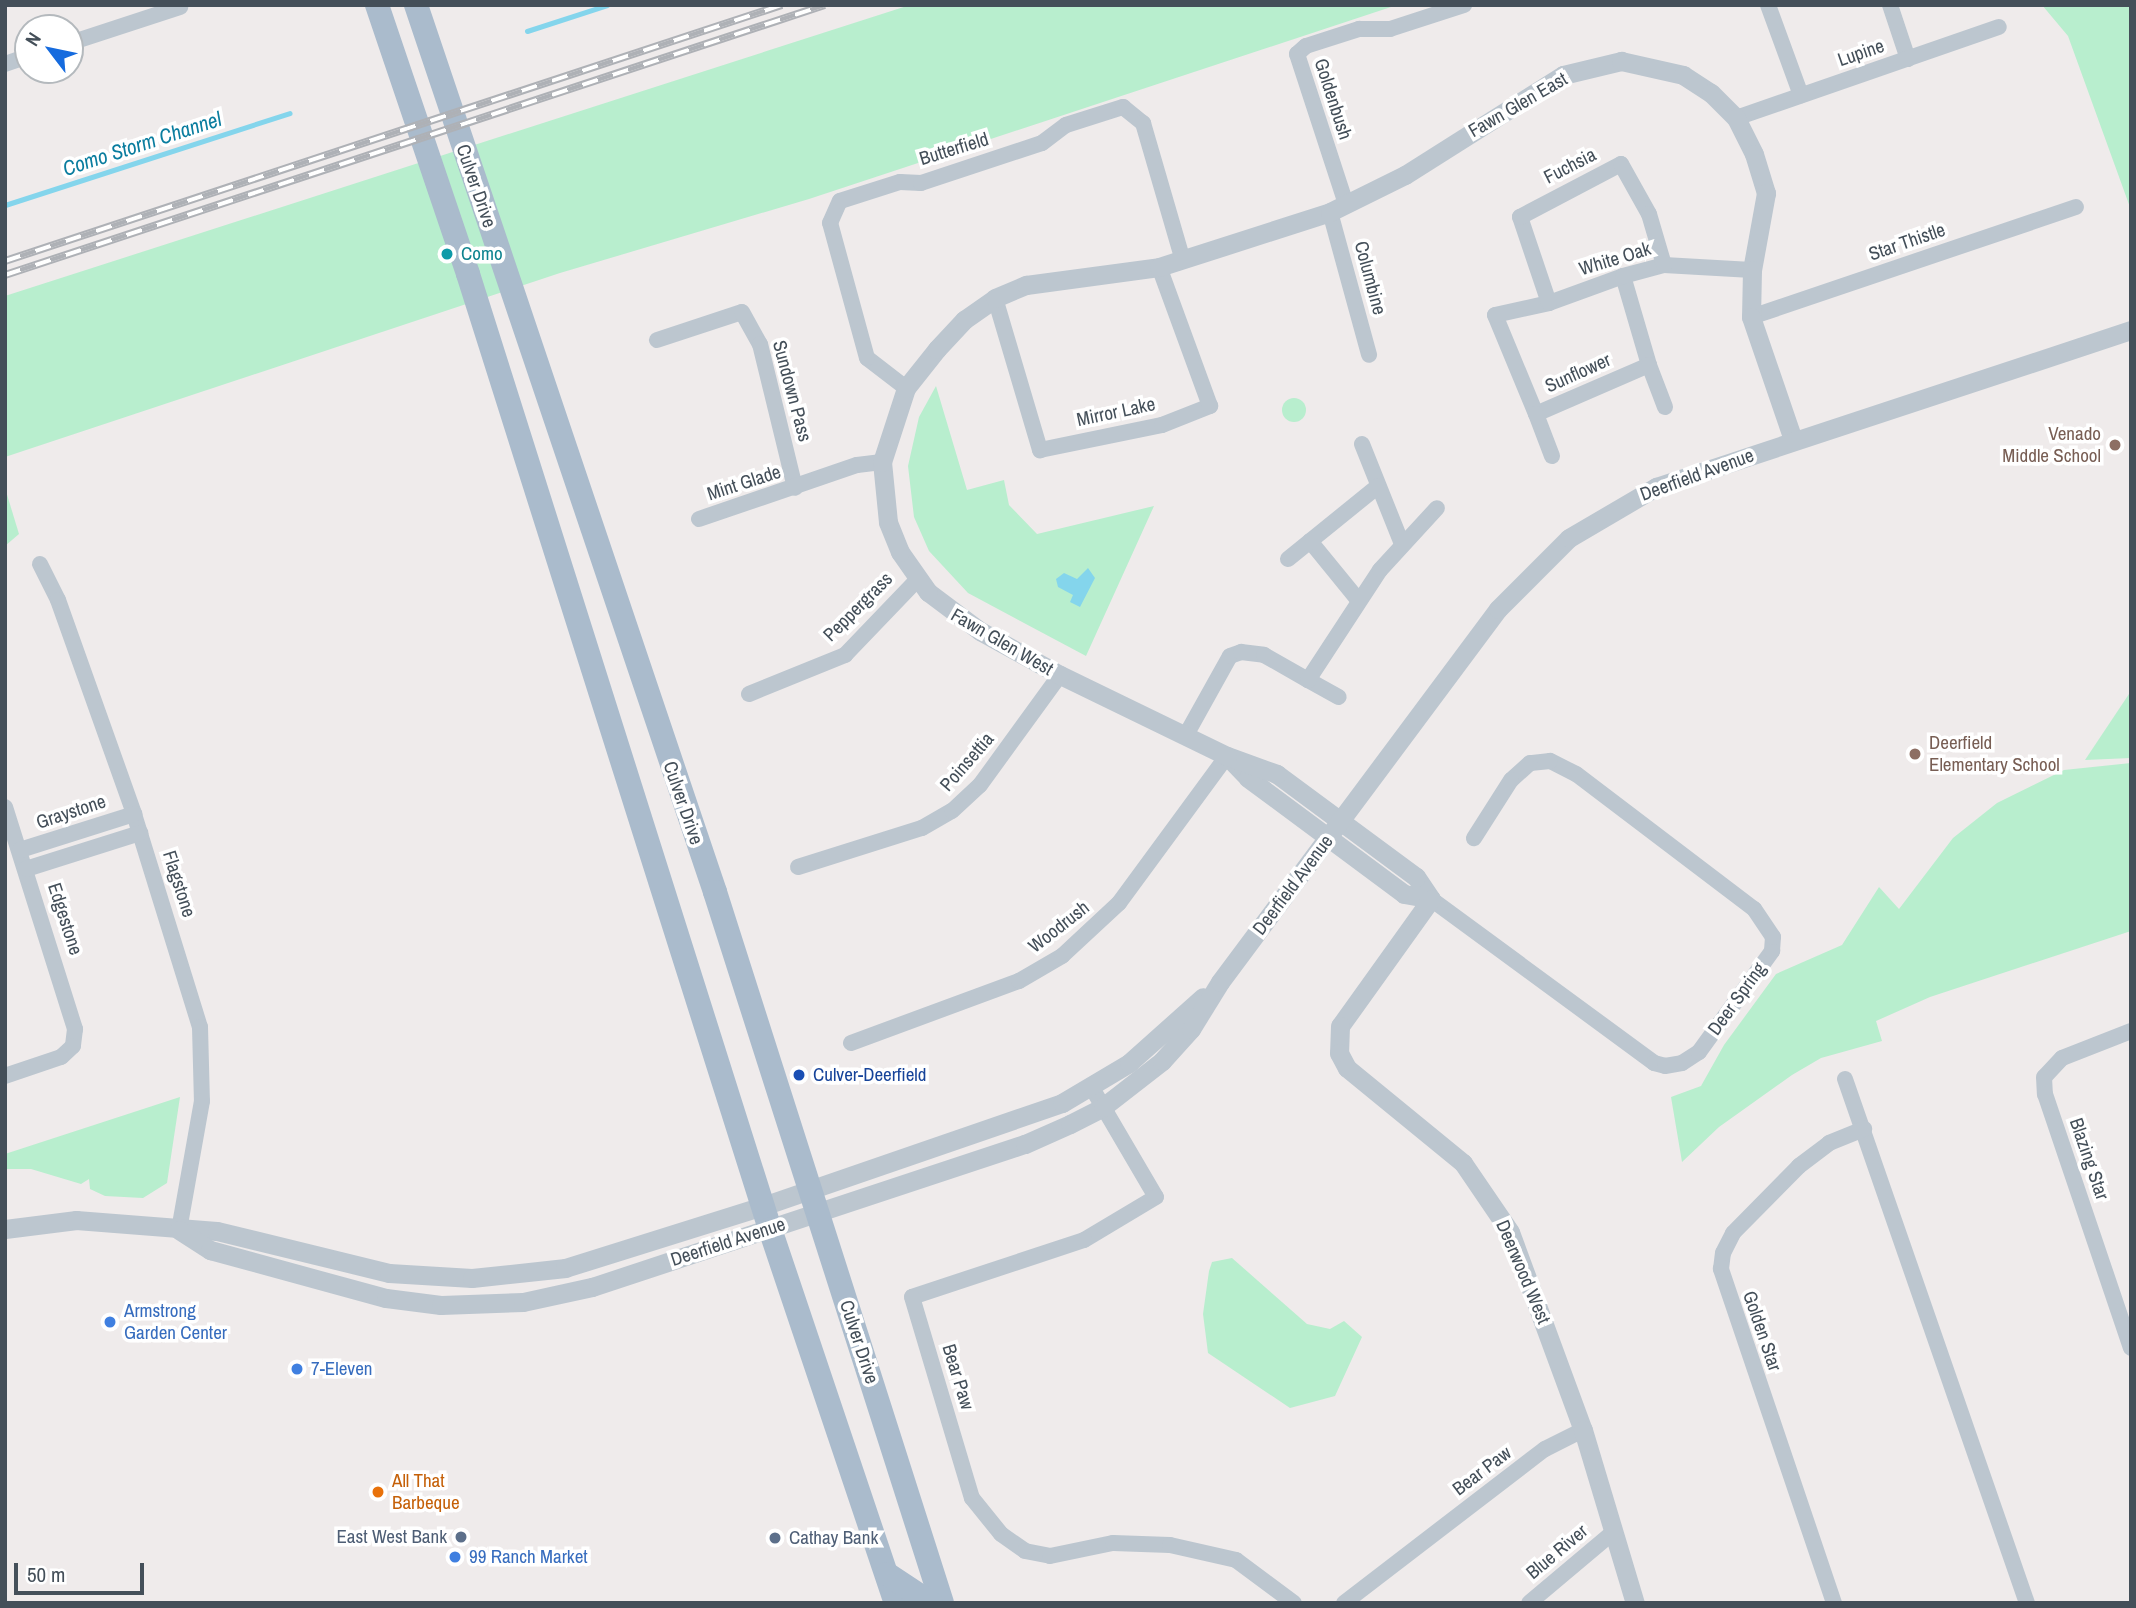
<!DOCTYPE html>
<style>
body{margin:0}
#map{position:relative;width:2136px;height:1608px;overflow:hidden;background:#efebeb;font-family:"Archivo Narrow",sans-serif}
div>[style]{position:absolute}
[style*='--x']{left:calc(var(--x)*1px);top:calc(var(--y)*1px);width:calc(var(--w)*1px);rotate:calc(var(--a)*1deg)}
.green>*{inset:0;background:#b8eece}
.round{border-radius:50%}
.water>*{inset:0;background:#84d5ec}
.stream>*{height:5px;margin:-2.5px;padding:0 2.5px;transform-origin:2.5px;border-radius:2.5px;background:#84d5ec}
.minor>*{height:16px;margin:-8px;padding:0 8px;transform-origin:8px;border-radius:8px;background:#bcc6cf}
.tertiary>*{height:19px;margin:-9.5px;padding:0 9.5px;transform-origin:9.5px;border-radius:9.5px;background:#bcc6cf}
.primary>*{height:24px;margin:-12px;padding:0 12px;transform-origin:12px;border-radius:12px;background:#abc}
.rail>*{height:8px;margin-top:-4px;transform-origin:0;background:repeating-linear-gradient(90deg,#fff 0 16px,#aeb1b6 0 32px);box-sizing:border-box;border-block:2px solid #aeb1b6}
.dots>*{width:19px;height:19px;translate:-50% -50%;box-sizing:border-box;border:4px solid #fff;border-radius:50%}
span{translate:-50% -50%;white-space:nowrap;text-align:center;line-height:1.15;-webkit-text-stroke:7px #fff;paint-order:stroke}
.street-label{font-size:19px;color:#444f59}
.culture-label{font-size:19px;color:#0d838f}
.left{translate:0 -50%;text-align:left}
.education-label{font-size:19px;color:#785e54}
.right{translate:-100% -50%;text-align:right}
.transit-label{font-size:19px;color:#164399}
.shop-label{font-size:19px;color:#366cbe}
.food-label{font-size:19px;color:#c56008}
.service-label{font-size:19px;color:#4e5e75}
.water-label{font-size:21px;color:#0a7d9f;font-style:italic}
.frame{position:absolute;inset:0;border:7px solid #444f59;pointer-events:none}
.north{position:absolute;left:14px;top:14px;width:70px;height:70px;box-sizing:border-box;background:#fff;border:2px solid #b4b9bd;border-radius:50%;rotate:302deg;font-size:19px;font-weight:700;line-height:28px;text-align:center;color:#444f59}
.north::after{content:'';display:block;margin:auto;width:24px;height:32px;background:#166bde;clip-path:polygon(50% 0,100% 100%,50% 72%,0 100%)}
.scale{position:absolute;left:14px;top:1563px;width:130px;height:32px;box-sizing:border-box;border:4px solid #444f59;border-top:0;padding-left:9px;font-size:21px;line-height:24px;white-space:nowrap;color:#444f59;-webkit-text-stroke:5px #fff;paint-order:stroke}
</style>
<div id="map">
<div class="green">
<div style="clip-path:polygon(910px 5px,1397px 5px,809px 199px,560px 273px,5px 457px,5px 296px)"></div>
<div style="clip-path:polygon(2042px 5px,2131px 5px,2131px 210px,2068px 36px)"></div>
<div style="clip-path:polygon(936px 386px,967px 490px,1004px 480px,1009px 505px,1037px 534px,1154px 506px,1086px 656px,968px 593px,929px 551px,914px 517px,908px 466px,919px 417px)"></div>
<div class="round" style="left:1282px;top:398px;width:24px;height:24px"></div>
<div style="clip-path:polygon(5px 488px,19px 534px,5px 546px)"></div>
<div style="clip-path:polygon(2131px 691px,2131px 758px,2085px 760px)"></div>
<div style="clip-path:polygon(2131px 763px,2131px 931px,1930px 997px,1876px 1021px,1882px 1041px,1821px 1058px,1792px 1075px,1719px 1127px,1682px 1162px,1671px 1097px,1701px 1086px,1724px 1045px,1776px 974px,1842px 945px,1879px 887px,1899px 909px,1953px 838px,1997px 803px,2064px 770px)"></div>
<div style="clip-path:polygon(180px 1097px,167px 1183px,143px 1198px,105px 1196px,90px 1189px,89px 1179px,81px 1184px,31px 1169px,5px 1169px,5px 1154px)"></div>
<div style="clip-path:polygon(1232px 1258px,1307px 1324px,1330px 1329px,1344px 1321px,1362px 1337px,1335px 1396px,1290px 1408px,1208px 1353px,1203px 1314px,1209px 1271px,1212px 1262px)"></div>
</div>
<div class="water">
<div style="clip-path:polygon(1088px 568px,1095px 578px,1080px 607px,1070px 602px,1073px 595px,1058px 587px,1056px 579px,1064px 573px,1077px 579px)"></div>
</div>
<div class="stream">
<div style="--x:527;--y:31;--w:84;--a:-18"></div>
<div style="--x:5;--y:205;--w:299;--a:-17.9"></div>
</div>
<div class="minor">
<div style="--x:1768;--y:5;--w:96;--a:69.9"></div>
<div style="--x:1890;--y:5;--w:57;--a:71.6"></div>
<div style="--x:70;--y:43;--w:116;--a:-18.1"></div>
<div style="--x:5;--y:64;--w:24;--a:-19"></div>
<div style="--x:1736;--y:118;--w:278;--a:-19.1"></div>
<div style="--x:1346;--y:204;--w:158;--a:-108.1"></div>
<div style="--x:1297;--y:54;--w:12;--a:-42"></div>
<div style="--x:1306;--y:46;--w:56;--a:-17.8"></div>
<div style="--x:1359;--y:29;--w:31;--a:0"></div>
<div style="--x:1390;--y:29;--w:78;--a:-18"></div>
<div style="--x:1330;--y:212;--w:148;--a:74.7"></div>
<div style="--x:1623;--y:276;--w:93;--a:73.7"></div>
<div style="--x:1649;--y:365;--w:123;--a:156.6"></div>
<div style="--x:1536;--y:414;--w:107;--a:-112.5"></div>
<div style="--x:1495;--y:315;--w:55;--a:-12.5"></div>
<div style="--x:1549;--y:303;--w:79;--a:-20"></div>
<div style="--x:1623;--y:276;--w:42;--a:-15"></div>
<div style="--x:1664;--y:265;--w:88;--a:3.3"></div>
<div style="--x:995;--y:298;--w:159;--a:73.5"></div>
<div style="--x:1040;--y:450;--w:125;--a:-11.6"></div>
<div style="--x:1162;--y:425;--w:52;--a:-21.6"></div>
<div style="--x:1210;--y:406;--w:148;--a:-110.1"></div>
<div style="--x:1549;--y:303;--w:91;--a:-108.6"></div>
<div style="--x:1520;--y:217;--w:114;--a:-27.7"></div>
<div style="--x:1621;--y:164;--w:57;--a:60.8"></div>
<div style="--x:1649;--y:214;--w:53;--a:73.6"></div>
<div style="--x:1751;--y:317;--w:343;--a:-18.7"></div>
<div style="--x:657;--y:340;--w:89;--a:-18.2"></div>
<div style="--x:742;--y:312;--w:37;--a:61"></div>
<div style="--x:760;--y:344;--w:148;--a:76.3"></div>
<div style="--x:1649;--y:365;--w:45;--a:69.1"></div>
<div style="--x:906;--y:388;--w:49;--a:-142.4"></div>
<div style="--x:867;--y:358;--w:140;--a:-105.3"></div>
<div style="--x:830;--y:223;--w:24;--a:-66"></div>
<div style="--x:840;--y:201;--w:63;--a:-17.6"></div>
<div style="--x:900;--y:182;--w:21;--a:3"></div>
<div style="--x:921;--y:183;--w:127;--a:-18.3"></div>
<div style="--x:1042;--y:143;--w:30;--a:-37"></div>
<div style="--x:1066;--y:125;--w:60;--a:-17.5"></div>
<div style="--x:1123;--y:107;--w:26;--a:39"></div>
<div style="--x:1143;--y:123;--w:140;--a:73.8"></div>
<div style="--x:1536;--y:414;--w:45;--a:69.1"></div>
<div style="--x:1362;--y:444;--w:108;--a:68.2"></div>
<div style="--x:699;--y:519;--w:167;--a:-18.9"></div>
<div style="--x:857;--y:465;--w:25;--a:-7"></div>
<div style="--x:1310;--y:541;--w:77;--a:50.8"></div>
<div style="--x:1288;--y:559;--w:116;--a:-39"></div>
<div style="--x:40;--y:564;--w:40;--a:63.4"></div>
<div style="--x:58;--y:600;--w:227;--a:70.4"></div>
<div style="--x:134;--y:814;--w:223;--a:72.8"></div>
<div style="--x:200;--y:1027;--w:74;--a:88.5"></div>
<div style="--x:202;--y:1101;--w:131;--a:100.1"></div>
<div style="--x:1308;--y:680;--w:35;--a:29"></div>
<div style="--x:749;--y:694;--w:104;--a:-22.1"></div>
<div style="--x:845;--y:655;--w:105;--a:-46.2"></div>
<div style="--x:1186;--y:735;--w:90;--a:-60.9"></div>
<div style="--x:1230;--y:656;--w:12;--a:-20"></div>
<div style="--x:1241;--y:652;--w:23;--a:7"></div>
<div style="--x:1264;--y:655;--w:51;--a:29.6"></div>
<div style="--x:1308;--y:680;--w:131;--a:-56.8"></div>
<div style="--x:1380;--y:570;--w:84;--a:-47.4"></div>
<div style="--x:5;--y:807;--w:233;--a:72.5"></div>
<div style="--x:75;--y:1029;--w:17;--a:97"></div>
<div style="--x:73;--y:1046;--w:16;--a:137"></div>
<div style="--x:61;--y:1057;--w:59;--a:161.3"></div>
<div style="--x:20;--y:850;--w:120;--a:-17.5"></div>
<div style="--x:798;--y:867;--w:130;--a:-17.5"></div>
<div style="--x:922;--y:828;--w:34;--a:-30"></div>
<div style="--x:952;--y:811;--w:38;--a:-43"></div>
<div style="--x:980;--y:785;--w:136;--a:-54"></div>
<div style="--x:26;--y:869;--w:120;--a:-17.5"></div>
<div style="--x:1431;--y:899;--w:277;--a:36.3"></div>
<div style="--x:1654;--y:1063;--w:11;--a:15"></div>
<div style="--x:1665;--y:1066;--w:17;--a:-10"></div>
<div style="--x:1682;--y:1063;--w:20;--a:-33"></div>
<div style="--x:1699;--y:1052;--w:125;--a:-54.1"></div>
<div style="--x:1772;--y:951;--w:14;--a:-86"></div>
<div style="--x:1773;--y:937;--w:34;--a:-124"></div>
<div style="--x:1754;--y:909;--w:223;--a:-142.8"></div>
<div style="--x:1576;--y:774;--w:29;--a:-153"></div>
<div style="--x:1550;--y:761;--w:20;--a:174"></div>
<div style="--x:1530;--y:763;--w:25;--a:138"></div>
<div style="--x:1511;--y:780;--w:69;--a:122.5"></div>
<div style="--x:2131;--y:1031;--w:74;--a:158.6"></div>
<div style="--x:2062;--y:1058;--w:26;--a:133"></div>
<div style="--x:2044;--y:1077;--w:17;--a:87"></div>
<div style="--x:2045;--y:1094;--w:268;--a:71.3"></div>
<div style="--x:851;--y:1043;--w:179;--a:-20.3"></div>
<div style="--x:1019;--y:981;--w:50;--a:-30.2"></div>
<div style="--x:1062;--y:956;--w:78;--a:-42.9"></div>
<div style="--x:1119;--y:903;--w:182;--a:-53.7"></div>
<div style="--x:1845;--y:1079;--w:555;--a:70.85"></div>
<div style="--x:1092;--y:1088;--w:126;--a:59.6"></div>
<div style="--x:1156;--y:1197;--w:84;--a:149.2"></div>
<div style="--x:1084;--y:1240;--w:181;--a:161.7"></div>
<div style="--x:912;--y:1297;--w:210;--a:73.4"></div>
<div style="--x:972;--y:1498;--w:46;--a:51.1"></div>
<div style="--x:1001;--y:1534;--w:29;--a:35"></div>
<div style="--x:1025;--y:1551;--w:25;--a:11"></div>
<div style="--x:1050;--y:1556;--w:64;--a:-11.7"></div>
<div style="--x:1113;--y:1543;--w:57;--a:2"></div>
<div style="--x:1170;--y:1545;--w:68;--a:12.8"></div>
<div style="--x:1236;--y:1560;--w:72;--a:36.6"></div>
<div style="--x:1344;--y:1603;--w:253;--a:-37.5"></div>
<div style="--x:1545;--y:1449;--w:42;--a:-26.6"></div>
<div style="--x:1529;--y:1603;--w:109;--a:-40.1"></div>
<div style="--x:1834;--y:1603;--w:353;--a:-108.7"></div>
<div style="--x:1721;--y:1269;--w:16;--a:-83"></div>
<div style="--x:1723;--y:1253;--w:22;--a:-63"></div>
<div style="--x:1733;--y:1233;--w:94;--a:-45.4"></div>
<div style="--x:1799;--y:1166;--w:38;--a:-37"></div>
<div style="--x:1829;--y:1143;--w:38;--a:-22"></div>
</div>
<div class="tertiary">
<div style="--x:1228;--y:757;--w:29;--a:46"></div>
<div style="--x:1248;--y:778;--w:194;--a:36.6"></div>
<div style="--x:1404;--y:894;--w:27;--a:10"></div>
<div style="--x:1431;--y:899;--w:27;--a:-124"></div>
<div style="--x:1416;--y:877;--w:173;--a:-143.5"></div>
<div style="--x:1277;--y:774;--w:53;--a:-160.2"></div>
<div style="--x:1227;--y:756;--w:186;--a:-154.1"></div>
<div style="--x:1060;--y:675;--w:91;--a:-151.2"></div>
<div style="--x:980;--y:631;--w:65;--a:-143.1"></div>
<div style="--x:928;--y:592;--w:49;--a:-125"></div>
<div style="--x:900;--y:552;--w:32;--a:-112"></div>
<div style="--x:888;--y:522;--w:60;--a:-95.7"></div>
<div style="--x:882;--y:462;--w:78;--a:-72"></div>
<div style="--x:906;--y:388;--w:50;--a:-51.5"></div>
<div style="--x:937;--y:349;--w:40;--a:-47"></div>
<div style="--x:964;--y:320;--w:38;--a:-35"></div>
<div style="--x:995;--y:298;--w:34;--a:-23"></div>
<div style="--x:1026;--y:285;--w:134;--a:-7.7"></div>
<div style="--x:1159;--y:267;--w:180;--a:-17.8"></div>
<div style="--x:1330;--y:212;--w:84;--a:-26.3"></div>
<div style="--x:1405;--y:175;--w:187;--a:-32.3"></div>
<div style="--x:1563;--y:75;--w:60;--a:-13.6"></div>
<div style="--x:1621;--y:61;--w:64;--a:12.7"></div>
<div style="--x:1683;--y:75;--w:33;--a:33"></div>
<div style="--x:1711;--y:93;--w:35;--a:45"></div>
<div style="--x:1736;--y:118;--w:40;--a:63.4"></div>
<div style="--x:1754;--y:154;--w:41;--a:72.9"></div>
<div style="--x:1766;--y:193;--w:78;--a:100.3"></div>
<div style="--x:1752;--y:270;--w:47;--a:91.2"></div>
<div style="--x:1751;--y:317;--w:130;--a:71.1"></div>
<div style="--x:1431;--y:899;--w:156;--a:125.6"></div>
<div style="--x:1340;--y:1026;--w:27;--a:92"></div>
<div style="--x:1339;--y:1053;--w:17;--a:62"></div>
<div style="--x:1347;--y:1068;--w:150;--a:39.3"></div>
<div style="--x:1463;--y:1163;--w:83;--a:55.7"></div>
<div style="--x:1510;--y:1232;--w:211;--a:69.8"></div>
<div style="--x:1583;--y:1430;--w:181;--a:73.3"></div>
<div style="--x:5;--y:1229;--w:72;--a:-7.2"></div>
<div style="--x:76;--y:1220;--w:141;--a:4.5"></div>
<div style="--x:217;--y:1231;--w:177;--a:13.7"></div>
<div style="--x:389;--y:1273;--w:83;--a:3.4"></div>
<div style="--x:472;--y:1278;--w:94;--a:-6.1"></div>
<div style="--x:565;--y:1268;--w:207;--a:-17.4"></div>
<div style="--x:763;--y:1206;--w:316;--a:-19"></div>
<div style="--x:1062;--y:1103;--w:78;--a:-30.8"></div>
<div style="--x:1129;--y:1063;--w:99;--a:-41.7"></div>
<div style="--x:179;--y:1230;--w:37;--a:33"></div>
<div style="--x:210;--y:1250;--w:182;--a:15.3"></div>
<div style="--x:386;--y:1298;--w:55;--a:7.3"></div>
<div style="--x:441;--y:1305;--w:82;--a:-2.1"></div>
<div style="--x:523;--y:1302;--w:71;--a:-12.3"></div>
<div style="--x:592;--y:1287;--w:456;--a:-18.3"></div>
<div style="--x:1025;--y:1144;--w:49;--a:-24"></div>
<div style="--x:1070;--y:1124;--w:37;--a:-27"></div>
<div style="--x:1103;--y:1107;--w:75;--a:-37.9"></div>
<div style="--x:1162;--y:1061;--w:43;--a:-47.8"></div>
<div style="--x:1191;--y:1029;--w:55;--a:-58.3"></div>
<div style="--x:1220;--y:982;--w:465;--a:-53.3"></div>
<div style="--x:1498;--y:609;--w:100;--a:-45"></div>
<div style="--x:1569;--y:538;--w:101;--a:-30.4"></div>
<div style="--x:1656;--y:487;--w:500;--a:-18.29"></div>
</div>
<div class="primary">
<div style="--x:377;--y:5;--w:284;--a:71.3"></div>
<div style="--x:468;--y:274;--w:1002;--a:72.45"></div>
<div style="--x:770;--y:1229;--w:395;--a:71.4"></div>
<div style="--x:416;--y:5;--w:936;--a:71.37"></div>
<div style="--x:715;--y:892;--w:746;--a:72.29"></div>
<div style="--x:887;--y:1574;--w:53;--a:33.4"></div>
</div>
<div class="rail">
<div style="--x:5;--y:261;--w:818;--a:-18.24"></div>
<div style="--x:5;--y:275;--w:863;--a:-18.23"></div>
</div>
<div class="dots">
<div style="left:447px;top:254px;background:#0f9aa8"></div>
<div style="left:2115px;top:445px;background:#8d6e63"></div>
<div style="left:1915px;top:754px;background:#8d6e63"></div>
<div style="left:799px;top:1075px;background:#1a4fb4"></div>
<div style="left:110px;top:1322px;background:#3f7fe0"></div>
<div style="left:297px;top:1369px;background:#3f7fe0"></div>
<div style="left:378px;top:1492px;background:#e8710a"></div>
<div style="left:461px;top:1537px;background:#5c6f8a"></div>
<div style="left:775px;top:1538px;background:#5c6f8a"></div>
<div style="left:455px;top:1557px;background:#3f7fe0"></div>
</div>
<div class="street-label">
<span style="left:1861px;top:53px;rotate:-19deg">Lupine</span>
<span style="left:1333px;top:99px;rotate:72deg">Goldenbush</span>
<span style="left:1518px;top:105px;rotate:-30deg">Fawn Glen East</span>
<span style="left:954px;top:149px;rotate:-17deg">Butterfield</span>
<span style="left:1570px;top:166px;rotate:-27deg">Fuchsia</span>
<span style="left:476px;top:186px;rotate:71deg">Culver Drive</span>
<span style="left:1907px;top:242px;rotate:-19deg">Star Thistle</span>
<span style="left:1615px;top:259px;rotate:-17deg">White Oak</span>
<span style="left:1370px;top:278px;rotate:75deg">Columbine</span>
<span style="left:1578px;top:373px;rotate:-24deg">Sunflower</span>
<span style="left:792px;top:391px;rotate:75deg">Sundown Pass</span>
<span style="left:1116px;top:412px;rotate:-12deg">Mirror Lake</span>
<span style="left:1697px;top:475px;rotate:-20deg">Deerfield Avenue</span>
<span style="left:744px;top:483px;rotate:-18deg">Mint Glade</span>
<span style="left:858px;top:607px;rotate:-45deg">Peppergrass</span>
<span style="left:1002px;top:642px;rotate:30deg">Fawn Glen West</span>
<span style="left:967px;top:762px;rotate:-49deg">Poinsettia</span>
<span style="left:683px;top:803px;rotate:71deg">Culver Drive</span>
<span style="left:71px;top:812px;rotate:-18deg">Graystone</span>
<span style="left:179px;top:884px;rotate:72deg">Flagstone</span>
<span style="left:1293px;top:885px;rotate:-53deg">Deerfield Avenue</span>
<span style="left:65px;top:919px;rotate:72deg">Edgestone</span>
<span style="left:1059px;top:927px;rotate:-38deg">Woodrush</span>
<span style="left:1737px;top:999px;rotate:-54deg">Deer Spring</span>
<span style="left:2089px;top:1159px;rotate:71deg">Blazing Star</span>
<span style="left:728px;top:1242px;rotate:-18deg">Deerfield Avenue</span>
<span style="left:1523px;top:1272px;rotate:67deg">Deerwood West</span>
<span style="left:1762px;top:1331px;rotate:71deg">Golden Star</span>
<span style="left:859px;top:1342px;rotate:72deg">Culver Drive</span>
<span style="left:958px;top:1377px;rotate:73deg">Bear Paw</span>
<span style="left:1482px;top:1471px;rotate:-37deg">Bear Paw</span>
<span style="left:1557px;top:1552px;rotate:-40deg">Blue River</span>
</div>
<div class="culture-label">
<span class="left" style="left:461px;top:254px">Como</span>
</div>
<div class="education-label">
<span class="right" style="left:2101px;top:445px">Venado<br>Middle School</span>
<span class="left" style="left:1929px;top:754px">Deerfield<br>Elementary School</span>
</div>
<div class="transit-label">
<span class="left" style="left:813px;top:1075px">Culver-Deerfield</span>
</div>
<div class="shop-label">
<span class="left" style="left:124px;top:1322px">Armstrong<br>Garden Center</span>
<span class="left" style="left:311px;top:1369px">7-Eleven</span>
<span class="left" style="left:469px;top:1557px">99 Ranch Market</span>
</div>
<div class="food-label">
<span class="left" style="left:392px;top:1492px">All That<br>Barbeque</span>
</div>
<div class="service-label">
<span class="right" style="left:447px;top:1537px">East West Bank</span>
<span class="left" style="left:789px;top:1538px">Cathay Bank</span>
</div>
<div class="water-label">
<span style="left:142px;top:144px;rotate:-18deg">Como Storm Channel</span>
</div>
<div class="frame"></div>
<div class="north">N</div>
<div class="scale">50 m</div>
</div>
